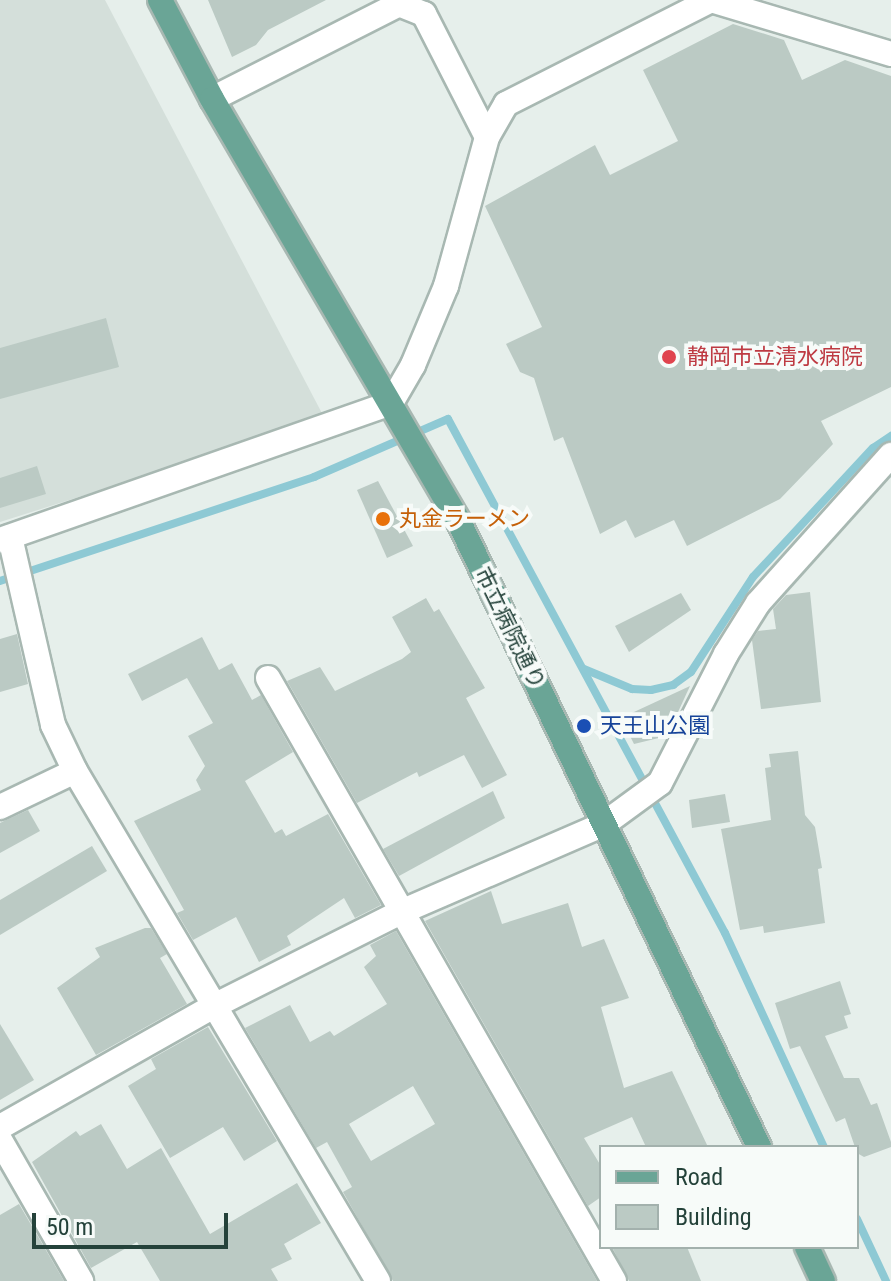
<!DOCTYPE html>
<meta charset="utf-8">
<style>
body{margin:0}
#map{position:relative;width:891px;height:1281px;overflow:hidden;background:#e6efeb;font-family:"Roboto Condensed","Noto Sans JP",sans-serif}
div>[style]{position:absolute}
[style*='--x']{left:calc(var(--x)*1px);top:calc(var(--y)*1px);width:calc(var(--w)*1px);rotate:calc(var(--a)*1deg)}
.built>*{inset:0;background:#d4dfda}
.stream>*{height:8px;margin:-4px;padding:0 4px;transform-origin:4px;border-radius:4px;background:#8ec9d4}
.building>*{inset:0;background:#bbcac4}
.roads{filter:drop-shadow(2px 0 #a8b8b2) drop-shadow(-2px 0 #a8b8b2) drop-shadow(0 2px #a8b8b2) drop-shadow(0 -2px #a8b8b2)}
.minor>*{height:24px;margin:-12px;padding:0 12px;transform-origin:12px;border-radius:12px;background:#fff}
.major>*{height:24px;margin:-12px;padding:0 12px;transform-origin:12px;border-radius:12px;background:#6aa596}
.dots>*{width:22px;height:22px;translate:-50% -50%;box-sizing:border-box;border:4px solid #f7fbf9;border-radius:50%}
span{translate:-50% -50%;white-space:nowrap;text-align:center;line-height:1.15;-webkit-text-stroke:8px #f7fbf9;paint-order:stroke}
.health-label{font-size:22px;color:#be3a42}
.left{translate:0 -50%;text-align:left}
.food-label{font-size:22px;color:#c56008}
.street-label{font-size:22px;color:#24423a}
.transit-label{font-size:22px;color:#164399}
.legend{position:absolute;left:599px;top:1145px;width:260px;height:104px;box-sizing:border-box;background:#f7fbf9;border:2px solid #a3b1ad;margin:0;padding:10px 14px;list-style:none;font-size:24px;color:#24423a}
.legend li{display:flex;align-items:center;gap:16px;height:40px}
.legend b{width:40px;border:2px solid #a3b1ad}
.scale{position:absolute;left:32px;top:1213px;width:196px;height:36px;box-sizing:border-box;border:4px solid #24423a;border-top:0;padding-left:10px;font-size:24px;line-height:28px;white-space:nowrap;color:#24423a;-webkit-text-stroke:6px #f7fbf9;paint-order:stroke}
</style>
<div id="map">
<div class="built">
<div style="clip-path:polygon(0 0,105px 0,325px 419px,0 522px)"></div>
</div>
<div class="stream">
<div style="--x:0;--y:581;--w:331;--a:-18.3"></div>
<div style="--x:314;--y:477;--w:146;--a:-23.4"></div>
<div style="--x:448;--y:419;--w:584;--a:61.68"></div>
<div style="--x:725;--y:933;--w:236;--a:65.2"></div>
<div style="--x:584;--y:669;--w:52;--a:22.6"></div>
<div style="--x:632;--y:689;--w:19;--a:3"></div>
<div style="--x:651;--y:690;--w:23;--a:-13"></div>
<div style="--x:673;--y:685;--w:22;--a:-36"></div>
<div style="--x:691;--y:672;--w:113;--a:-56.9"></div>
<div style="--x:753;--y:577;--w:176;--a:-47.1"></div>
<div style="--x:873;--y:448;--w:22;--a:-34"></div>
<div style="--x:857;--y:1219;--w:68;--a:64.9"></div>
</div>
<div class="building">
<div style="clip-path:polygon(208px 0,326px 0,268px 30px,256px 45px,232px 57px)"></div>
<div style="clip-path:polygon(733px 24px,784px 40px,802px 80px,845px 60px,891px 76px,891px 387px,821px 421px,833px 444px,780px 499px,687px 546px,674px 520px,635px 538px,626px 520px,600px 534px,563px 437px,554px 441px,534px 378px,520px 372px,506px 344px,542px 327px,485px 206px,595px 145px,610px 175px,678px 141px,643px 70px)"></div>
<div style="clip-path:polygon(106px 318px,119px 367px,0 399px,0 348px)"></div>
<div style="clip-path:polygon(37px 466px,46px 494px,0 508px,0 478px)"></div>
<div style="clip-path:polygon(378px 481px,413px 546px,387px 558px,357px 490px)"></div>
<div style="clip-path:polygon(810px 592px,821px 702px,761px 709px,752px 640px,758px 631px,776px 629px,773px 609px,786px 595px)"></div>
<div style="clip-path:polygon(681px 593px,691px 610px,629px 652px,615px 626px)"></div>
<div style="clip-path:polygon(426px 598px,434px 612px,439px 609px,485px 688px,466px 698px,507px 775px,482px 788px,464px 755px,419px 777px,417px 772px,357px 803px,287px 681px,320px 667px,335px 691px,402px 659px,411px 652px,392px 617px)"></div>
<div style="clip-path:polygon(17px 634px,28px 684px,0 692px,0 639px)"></div>
<div style="clip-path:polygon(202px 637px,219px 670px,232px 663px,252px 700px,261px 695px,293px 752px,245px 781px,275px 833px,282px 829px,286px 836px,328px 814px,381px 905px,355px 918px,344px 898px,287px 936px,291px 945px,259px 962px,236px 917px,193px 940px,177px 913px,184px 910px,134px 821px,201px 790px,196px 780px,205px 766px,188px 736px,213px 723px,187px 678px,142px 701px,128px 674px)"></div>
<div style="clip-path:polygon(690px 686px,667px 736px,634px 744px,621px 718px)"></div>
<div style="clip-path:polygon(798px 751px,805px 815px,815px 827px,822px 868px,818px 869px,825px 923px,764px 933px,763px 926px,740px 930px,721px 829px,771px 820px,765px 768px,771px 767px,769px 754px)"></div>
<div style="clip-path:polygon(493px 791px,505px 818px,399px 876px,383px 849px)"></div>
<div style="clip-path:polygon(725px 794px,730px 822px,692px 828px,689px 800px)"></div>
<div style="clip-path:polygon(28px 810px,40px 831px,0 853px,0 823px)"></div>
<div style="clip-path:polygon(92px 846px,107px 871px,0 935px,0 900px)"></div>
<div style="clip-path:polygon(491px 891px,502px 924px,568px 903px,582px 947px,604px 939px,629px 998px,601px 1007px,624px 1088px,672px 1071px,708px 1147px,646px 1147px,632px 1117px,584px 1138px,601px 1166px,601px 1197px,588px 1206px,425px 921px)"></div>
<div style="clip-path:polygon(145px 928px,151px 928px,167px 954px,160px 958px,187px 1004px,96px 1055px,57px 988px,100px 957px,95px 948px)"></div>
<div style="clip-path:polygon(evenodd,396px 931px,597px 1281px,393px 1281px,343px 1192px,352px 1187px,327px 1142px,316px 1148px,245px 1028px,290px 1005px,310px 1042px,330px 1031px,334px 1036px,387px 1004px,364px 967px,376px 956px,370px 945px,396px 931px,413px 1086px,435px 1124px,371px 1161px,349px 1124px,413px 1086px)"></div>
<div style="clip-path:polygon(840px 981px,851px 1014px,844px 1016px,848px 1028px,825px 1036px,844px 1078px,859px 1078px,871px 1105px,877px 1103px,891px 1142px,891px 1147px,864px 1157px,857px 1153px,845px 1118px,836px 1122px,800px 1046px,790px 1049px,775px 1003px)"></div>
<div style="clip-path:polygon(0 1024px,34px 1080px,0 1100px)"></div>
<div style="clip-path:polygon(208px 1027px,277px 1141px,244px 1161px,223px 1127px,170px 1158px,128px 1086px,156px 1069px,151px 1059px)"></div>
<div style="clip-path:polygon(101px 1124px,127px 1169px,161px 1148px,210px 1234px,297px 1183px,321px 1223px,284px 1244px,292px 1259px,271px 1269px,278px 1281px,160px 1281px,137px 1242px,91px 1268px,32px 1162px,76px 1131px,80px 1136px)"></div>
<div style="clip-path:polygon(19px 1204px,64px 1281px,0 1281px,0 1215px)"></div>
<div style="clip-path:polygon(612px 1247px,687px 1247px,701px 1281px,629px 1281px)"></div>
</div>
<div class="roads">
<div class="minor">
<div style="--x:212;--y:99;--w:210;--a:-26.9"></div>
<div style="--x:399;--y:4;--w:27;--a:22"></div>
<div style="--x:424;--y:14;--w:138;--a:62.9"></div>
<div style="--x:10;--y:537;--w:193;--a:77.1"></div>
<div style="--x:53;--y:725;--w:51;--a:64.4"></div>
<div style="--x:75;--y:771;--w:593;--a:59.28"></div>
<div style="--x:0;--y:540;--w:414;--a:-19.3"></div>
<div style="--x:391;--y:403;--w:44;--a:-59.9"></div>
<div style="--x:413;--y:365;--w:86;--a:-67.3"></div>
<div style="--x:446;--y:286;--w:155;--a:-74.6"></div>
<div style="--x:487;--y:137;--w:38;--a:-60"></div>
<div style="--x:506;--y:104;--w:230;--a:-26.9"></div>
<div style="--x:711;--y:0;--w:188;--a:16.7"></div>
<div style="--x:268;--y:678;--w:695;--a:60.15"></div>
<div style="--x:0;--y:807;--w:83;--a:-25.6"></div>
<div style="--x:0;--y:1127;--w:248;--a:-29.5"></div>
<div style="--x:216;--y:1005;--w:207;--a:-26.7"></div>
<div style="--x:401;--y:912;--w:221;--a:-23.4"></div>
<div style="--x:604;--y:824;--w:69;--a:-36.2"></div>
<div style="--x:660;--y:783;--w:145;--a:-62.9"></div>
<div style="--x:726;--y:654;--w:60;--a:-57.9"></div>
<div style="--x:758;--y:603;--w:199;--a:-48.1"></div>
<div style="--x:0;--y:1140;--w:163;--a:60.1"></div>
</div>
<div class="major">
<div style="--x:160;--y:0;--w:112;--a:62.3"></div>
<div style="--x:212;--y:99;--w:492;--a:59.7"></div>
<div style="--x:460;--y:524;--w:691;--a:64.36"></div>
<div style="--x:807;--y:1247;--w:38;--a:65"></div>
</div>
</div>
<div class="dots">
<div style="left:669px;top:357px;background:#e0444e"></div>
<div style="left:383px;top:519px;background:#e8710a"></div>
<div style="left:584px;top:726px;background:#1a4fb4"></div>
</div>
<div class="health-label">
<span class="left" style="left:687px;top:357px">静岡市立清水病院</span>
</div>
<div class="food-label">
<span class="left" style="left:399px;top:519px">丸金ラーメン</span>
</div>
<div class="street-label">
<span style="left:510px;top:628px;rotate:64deg">市立病院通り</span>
</div>
<div class="transit-label">
<span class="left" style="left:600px;top:726px">天王山公園</span>
</div>
<ul class="legend">
<li><b style="height:10px;background:#6aa596"></b>Road</li>
<li><b style="height:22px;background:#bbcac4"></b>Building</li>
</ul>
<div class="scale">50 m</div>
</div>
